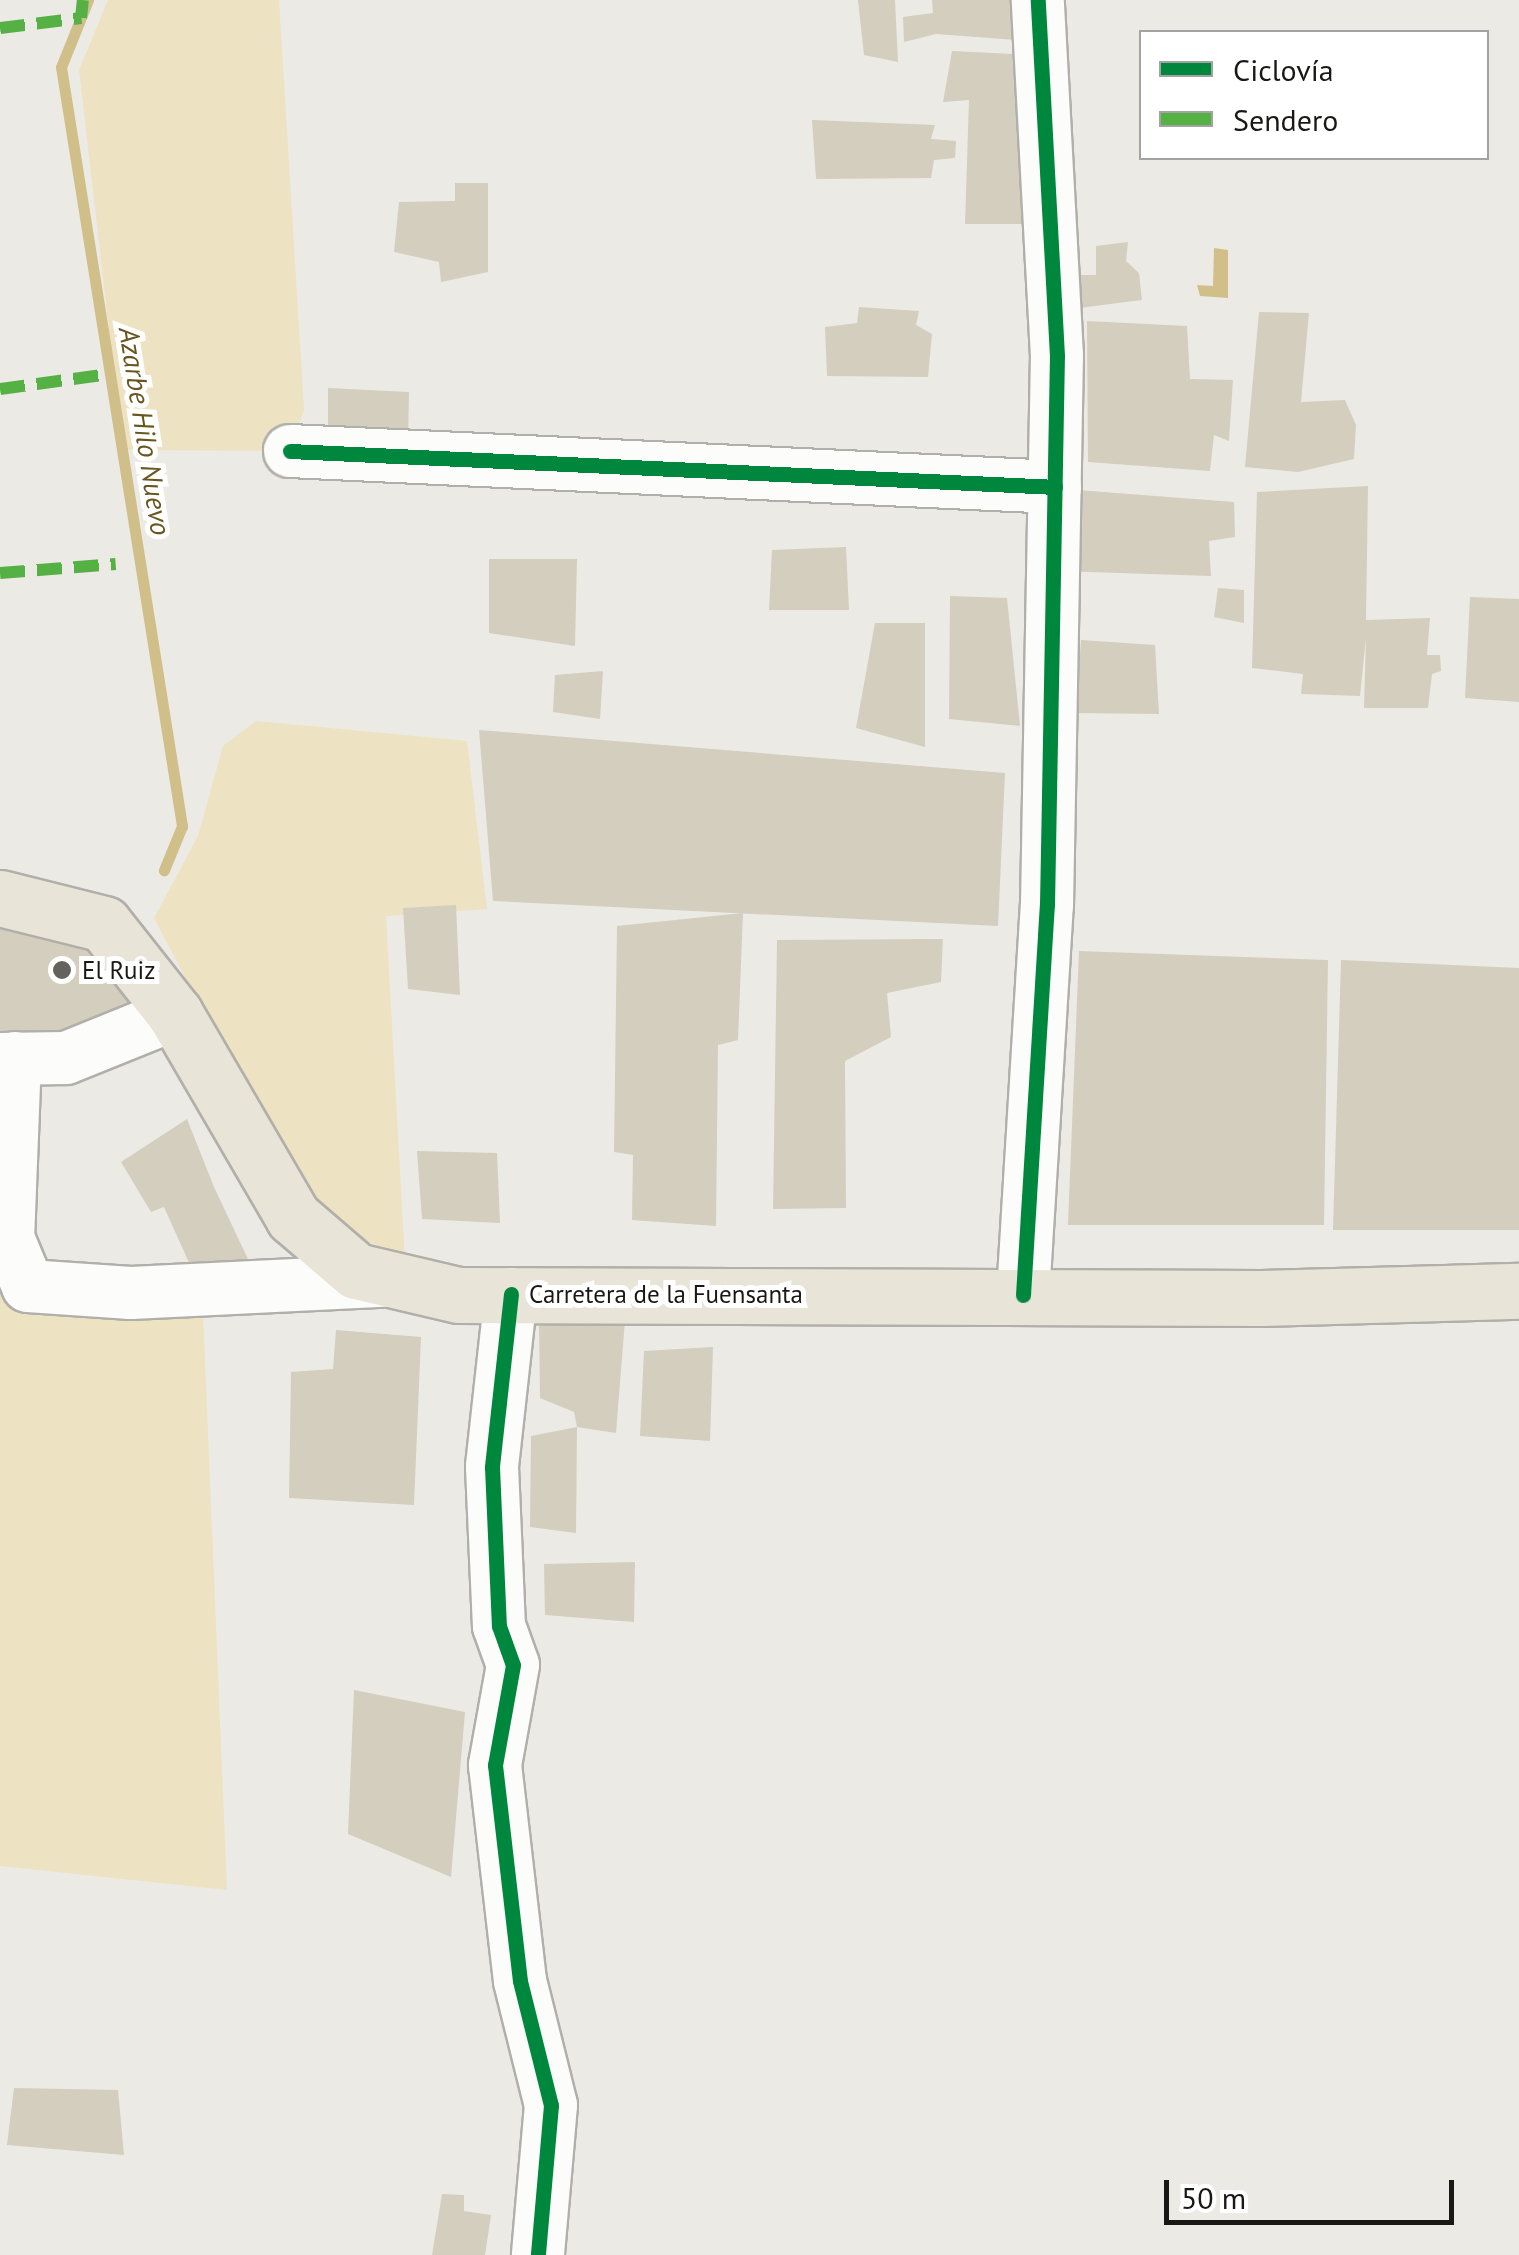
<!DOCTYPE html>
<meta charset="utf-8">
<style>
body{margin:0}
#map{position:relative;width:1519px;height:2255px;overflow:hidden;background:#eceae4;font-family:"PT Sans",sans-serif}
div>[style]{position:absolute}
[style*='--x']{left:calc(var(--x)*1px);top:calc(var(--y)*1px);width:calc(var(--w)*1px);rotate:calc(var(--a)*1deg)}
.green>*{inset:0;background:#ede2c2}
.water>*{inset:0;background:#d1bf8a}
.stream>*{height:11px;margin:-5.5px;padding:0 5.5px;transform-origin:5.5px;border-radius:5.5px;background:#d1bf8a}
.building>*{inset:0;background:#d4cebe}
.roads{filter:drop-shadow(2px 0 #b1afaa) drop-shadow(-2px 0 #b1afaa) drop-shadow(0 2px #b1afaa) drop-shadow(0 -2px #b1afaa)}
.minor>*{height:52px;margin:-26px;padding:0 26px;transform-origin:26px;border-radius:26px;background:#fcfcfb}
.major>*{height:55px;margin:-27.5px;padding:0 27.5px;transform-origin:27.5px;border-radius:27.5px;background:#e8e5d8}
.quiet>*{height:12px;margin-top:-6px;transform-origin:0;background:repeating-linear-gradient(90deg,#55b144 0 25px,transparent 0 37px)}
.cycleway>*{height:15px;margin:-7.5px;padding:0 7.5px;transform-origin:7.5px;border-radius:7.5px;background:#00873e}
.dots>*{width:28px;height:28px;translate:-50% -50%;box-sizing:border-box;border:5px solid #fff;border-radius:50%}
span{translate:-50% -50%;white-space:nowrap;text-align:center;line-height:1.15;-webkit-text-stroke:10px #fff;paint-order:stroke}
.poi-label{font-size:25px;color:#191814}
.left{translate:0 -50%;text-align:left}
.street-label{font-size:25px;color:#191814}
.water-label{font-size:28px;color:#68561f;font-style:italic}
.legend{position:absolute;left:1139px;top:30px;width:350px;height:130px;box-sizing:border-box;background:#fff;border:2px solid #a3a3a1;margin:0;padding:12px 18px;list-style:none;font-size:30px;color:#191814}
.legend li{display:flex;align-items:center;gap:20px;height:50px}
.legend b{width:50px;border:2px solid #a3a3a1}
.scale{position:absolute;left:1164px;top:2180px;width:290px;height:45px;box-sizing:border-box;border:5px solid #191814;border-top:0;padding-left:12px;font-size:30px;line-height:35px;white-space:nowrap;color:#191814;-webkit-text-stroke:8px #fff;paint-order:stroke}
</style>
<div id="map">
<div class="green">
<div style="clip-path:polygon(108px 0,279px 0,304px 410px,290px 451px,123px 450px,79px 70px)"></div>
<div style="clip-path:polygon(256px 721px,467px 741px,487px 909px,386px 916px,405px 1262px,331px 1220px,276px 1150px,154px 918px,198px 836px,223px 746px)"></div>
<div style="clip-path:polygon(202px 1289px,227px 1890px,0 1866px,0 1290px)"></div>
</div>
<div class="water">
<div style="clip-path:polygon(1214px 248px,1228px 250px,1228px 298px,1200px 296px,1197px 285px,1213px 286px)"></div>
</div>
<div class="stream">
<div style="--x:88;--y:0;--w:72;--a:111.9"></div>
<div style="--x:61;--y:67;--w:769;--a:80.94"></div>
<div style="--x:182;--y:826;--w:48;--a:112.2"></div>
</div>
<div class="building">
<div style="clip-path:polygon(858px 0,895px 0,898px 62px,864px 55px)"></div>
<div style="clip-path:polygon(932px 0,1015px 0,1017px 40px,936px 34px,904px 42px,903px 17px,933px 13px)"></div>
<div style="clip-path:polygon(952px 51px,1032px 55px,1023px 224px,965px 224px,969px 100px,943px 102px)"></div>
<div style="clip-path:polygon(812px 120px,935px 125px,931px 139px,956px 141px,955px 158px,934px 160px,931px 178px,816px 179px)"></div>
<div style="clip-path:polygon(455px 183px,488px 183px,488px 272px,441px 282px,439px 262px,394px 252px,399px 202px,455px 201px)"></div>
<div style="clip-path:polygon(1128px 242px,1126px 261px,1139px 273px,1142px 300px,1071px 309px,1070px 275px,1096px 275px,1096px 246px)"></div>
<div style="clip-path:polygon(859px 307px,919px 311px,916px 325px,932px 334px,928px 377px,827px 376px,825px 327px,857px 323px)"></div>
<div style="clip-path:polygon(1259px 312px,1309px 313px,1301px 402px,1345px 400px,1356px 425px,1354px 459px,1298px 472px,1245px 467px)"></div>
<div style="clip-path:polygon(1087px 321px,1187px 326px,1190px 379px,1233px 380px,1229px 441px,1214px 435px,1210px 471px,1088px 462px)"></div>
<div style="clip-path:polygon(328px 388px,409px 392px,408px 441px,328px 431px)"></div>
<div style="clip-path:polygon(1368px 486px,1366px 620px,1430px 618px,1427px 655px,1440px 655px,1441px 671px,1432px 674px,1428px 708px,1364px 708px,1366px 637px,1360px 696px,1301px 694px,1303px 674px,1252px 668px,1257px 492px)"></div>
<div style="clip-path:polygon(1064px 489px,1234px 502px,1235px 537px,1209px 541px,1211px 576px,1059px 571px)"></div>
<div style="clip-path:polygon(846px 547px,849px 610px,769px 610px,772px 550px)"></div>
<div style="clip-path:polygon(489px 559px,577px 559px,575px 646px,489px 633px)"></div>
<div style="clip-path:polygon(1218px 588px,1244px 590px,1244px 623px,1214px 617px)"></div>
<div style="clip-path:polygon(950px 596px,1007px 598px,1020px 726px,949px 719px)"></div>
<div style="clip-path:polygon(1470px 597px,1519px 599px,1519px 702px,1465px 698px)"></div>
<div style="clip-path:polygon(875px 623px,925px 623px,925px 747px,856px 728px)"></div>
<div style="clip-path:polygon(1081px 640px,1155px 645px,1159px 714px,1076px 713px)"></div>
<div style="clip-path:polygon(603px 671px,600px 719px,553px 712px,555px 675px)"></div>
<div style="clip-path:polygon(479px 730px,1005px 773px,998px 926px,493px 901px)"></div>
<div style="clip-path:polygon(456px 905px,460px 995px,408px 989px,403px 908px)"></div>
<div style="clip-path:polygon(743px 913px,738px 1040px,718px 1045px,716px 1226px,632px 1220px,633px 1155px,614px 1152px,617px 926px)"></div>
<div style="clip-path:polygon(0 917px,100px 934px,147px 1007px,69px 1041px,0 1044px)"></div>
<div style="clip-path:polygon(943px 939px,941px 982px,887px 993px,891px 1037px,845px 1061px,846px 1208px,773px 1209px,777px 940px)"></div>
<div style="clip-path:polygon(1079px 951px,1328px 960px,1324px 1225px,1068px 1225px)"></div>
<div style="clip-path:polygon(1341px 960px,1519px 968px,1519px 1230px,1333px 1230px)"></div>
<div style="clip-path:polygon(187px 1119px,214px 1187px,256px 1276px,195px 1276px,164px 1207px,151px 1212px,121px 1162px)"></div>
<div style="clip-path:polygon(417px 1151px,497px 1153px,500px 1223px,422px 1219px)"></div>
<div style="clip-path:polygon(625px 1320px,616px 1433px,577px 1427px,574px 1412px,540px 1398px,539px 1326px)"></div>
<div style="clip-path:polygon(336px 1330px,421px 1337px,414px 1505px,289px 1498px,291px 1372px,333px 1369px)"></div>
<div style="clip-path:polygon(713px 1347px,710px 1441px,640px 1436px,644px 1351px)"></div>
<div style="clip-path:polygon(577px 1427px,576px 1533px,530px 1527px,531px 1436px)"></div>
<div style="clip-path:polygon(635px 1562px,634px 1622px,545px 1615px,544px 1564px)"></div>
<div style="clip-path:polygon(354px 1690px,465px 1712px,451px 1877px,348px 1834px)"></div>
<div style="clip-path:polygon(14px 2088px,118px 2090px,124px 2155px,7px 2145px)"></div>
<div style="clip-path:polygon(442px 2194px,464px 2195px,464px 2211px,491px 2215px,485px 2255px,432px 2255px)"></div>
</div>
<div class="roads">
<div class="minor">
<div style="--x:290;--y:451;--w:766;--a:2.69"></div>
<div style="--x:15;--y:1058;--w:180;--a:92.2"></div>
<div style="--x:8;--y:1238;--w:52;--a:67.4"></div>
<div style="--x:28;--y:1286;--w:103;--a:3.9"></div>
<div style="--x:131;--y:1293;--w:262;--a:-2.8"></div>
<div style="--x:0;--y:1059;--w:66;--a:-0.9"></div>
<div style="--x:66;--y:1058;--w:118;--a:-22"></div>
<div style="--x:511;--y:1294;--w:174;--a:96.3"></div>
<div style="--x:492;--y:1467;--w:159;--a:87.5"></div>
<div style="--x:499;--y:1626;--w:41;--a:70.3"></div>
<div style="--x:513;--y:1665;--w:102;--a:100.2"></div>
<div style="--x:495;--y:1765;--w:217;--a:83.4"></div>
<div style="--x:520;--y:1981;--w:128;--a:76"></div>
<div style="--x:551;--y:2105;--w:151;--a:95"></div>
<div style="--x:1023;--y:1295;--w:391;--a:-86.5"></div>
<div style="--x:1047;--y:905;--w:549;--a:-88.96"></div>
<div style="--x:1057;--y:356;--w:357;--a:-93.1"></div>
</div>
<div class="major">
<div style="--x:0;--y:898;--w:107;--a:14"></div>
<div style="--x:104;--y:924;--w:115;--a:51.7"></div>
<div style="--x:175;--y:1014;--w:235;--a:59.8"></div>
<div style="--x:293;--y:1217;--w:83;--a:40.6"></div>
<div style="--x:356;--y:1271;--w:105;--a:13.2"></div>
<div style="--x:458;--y:1295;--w:803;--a:0.21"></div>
<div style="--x:1261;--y:1298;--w:258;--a:-1.6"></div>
</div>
</div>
<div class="quiet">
<div style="--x:0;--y:28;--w:82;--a:-7"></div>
<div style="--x:81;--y:18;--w:18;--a:-84"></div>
<div style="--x:0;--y:389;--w:103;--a:-7.8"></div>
<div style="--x:0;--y:573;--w:116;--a:-4.4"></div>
</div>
<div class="cycleway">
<div style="--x:290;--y:451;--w:766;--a:2.69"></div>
<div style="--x:511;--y:1294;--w:174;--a:96.3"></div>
<div style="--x:492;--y:1467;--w:159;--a:87.5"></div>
<div style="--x:499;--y:1626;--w:41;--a:70.3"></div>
<div style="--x:513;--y:1665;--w:102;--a:100.2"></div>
<div style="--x:495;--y:1765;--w:217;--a:83.4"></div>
<div style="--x:520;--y:1981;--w:128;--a:76"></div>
<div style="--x:551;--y:2105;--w:151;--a:95"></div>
<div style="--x:1023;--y:1295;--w:391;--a:-86.5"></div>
<div style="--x:1047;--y:905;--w:549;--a:-88.96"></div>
<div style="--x:1057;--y:356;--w:357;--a:-93.1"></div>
</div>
<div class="dots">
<div style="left:62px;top:970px;background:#63625d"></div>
</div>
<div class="poi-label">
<span class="left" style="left:82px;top:970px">El Ruiz</span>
</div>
<div class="street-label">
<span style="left:666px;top:1294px">Carretera de la Fuensanta</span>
</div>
<div class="water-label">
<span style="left:145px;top:431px;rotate:81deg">Azarbe Hilo Nuevo</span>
</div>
<ul class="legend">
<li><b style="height:12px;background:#00873e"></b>Ciclovía</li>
<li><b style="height:12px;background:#55b144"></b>Sendero</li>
</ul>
<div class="scale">50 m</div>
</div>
